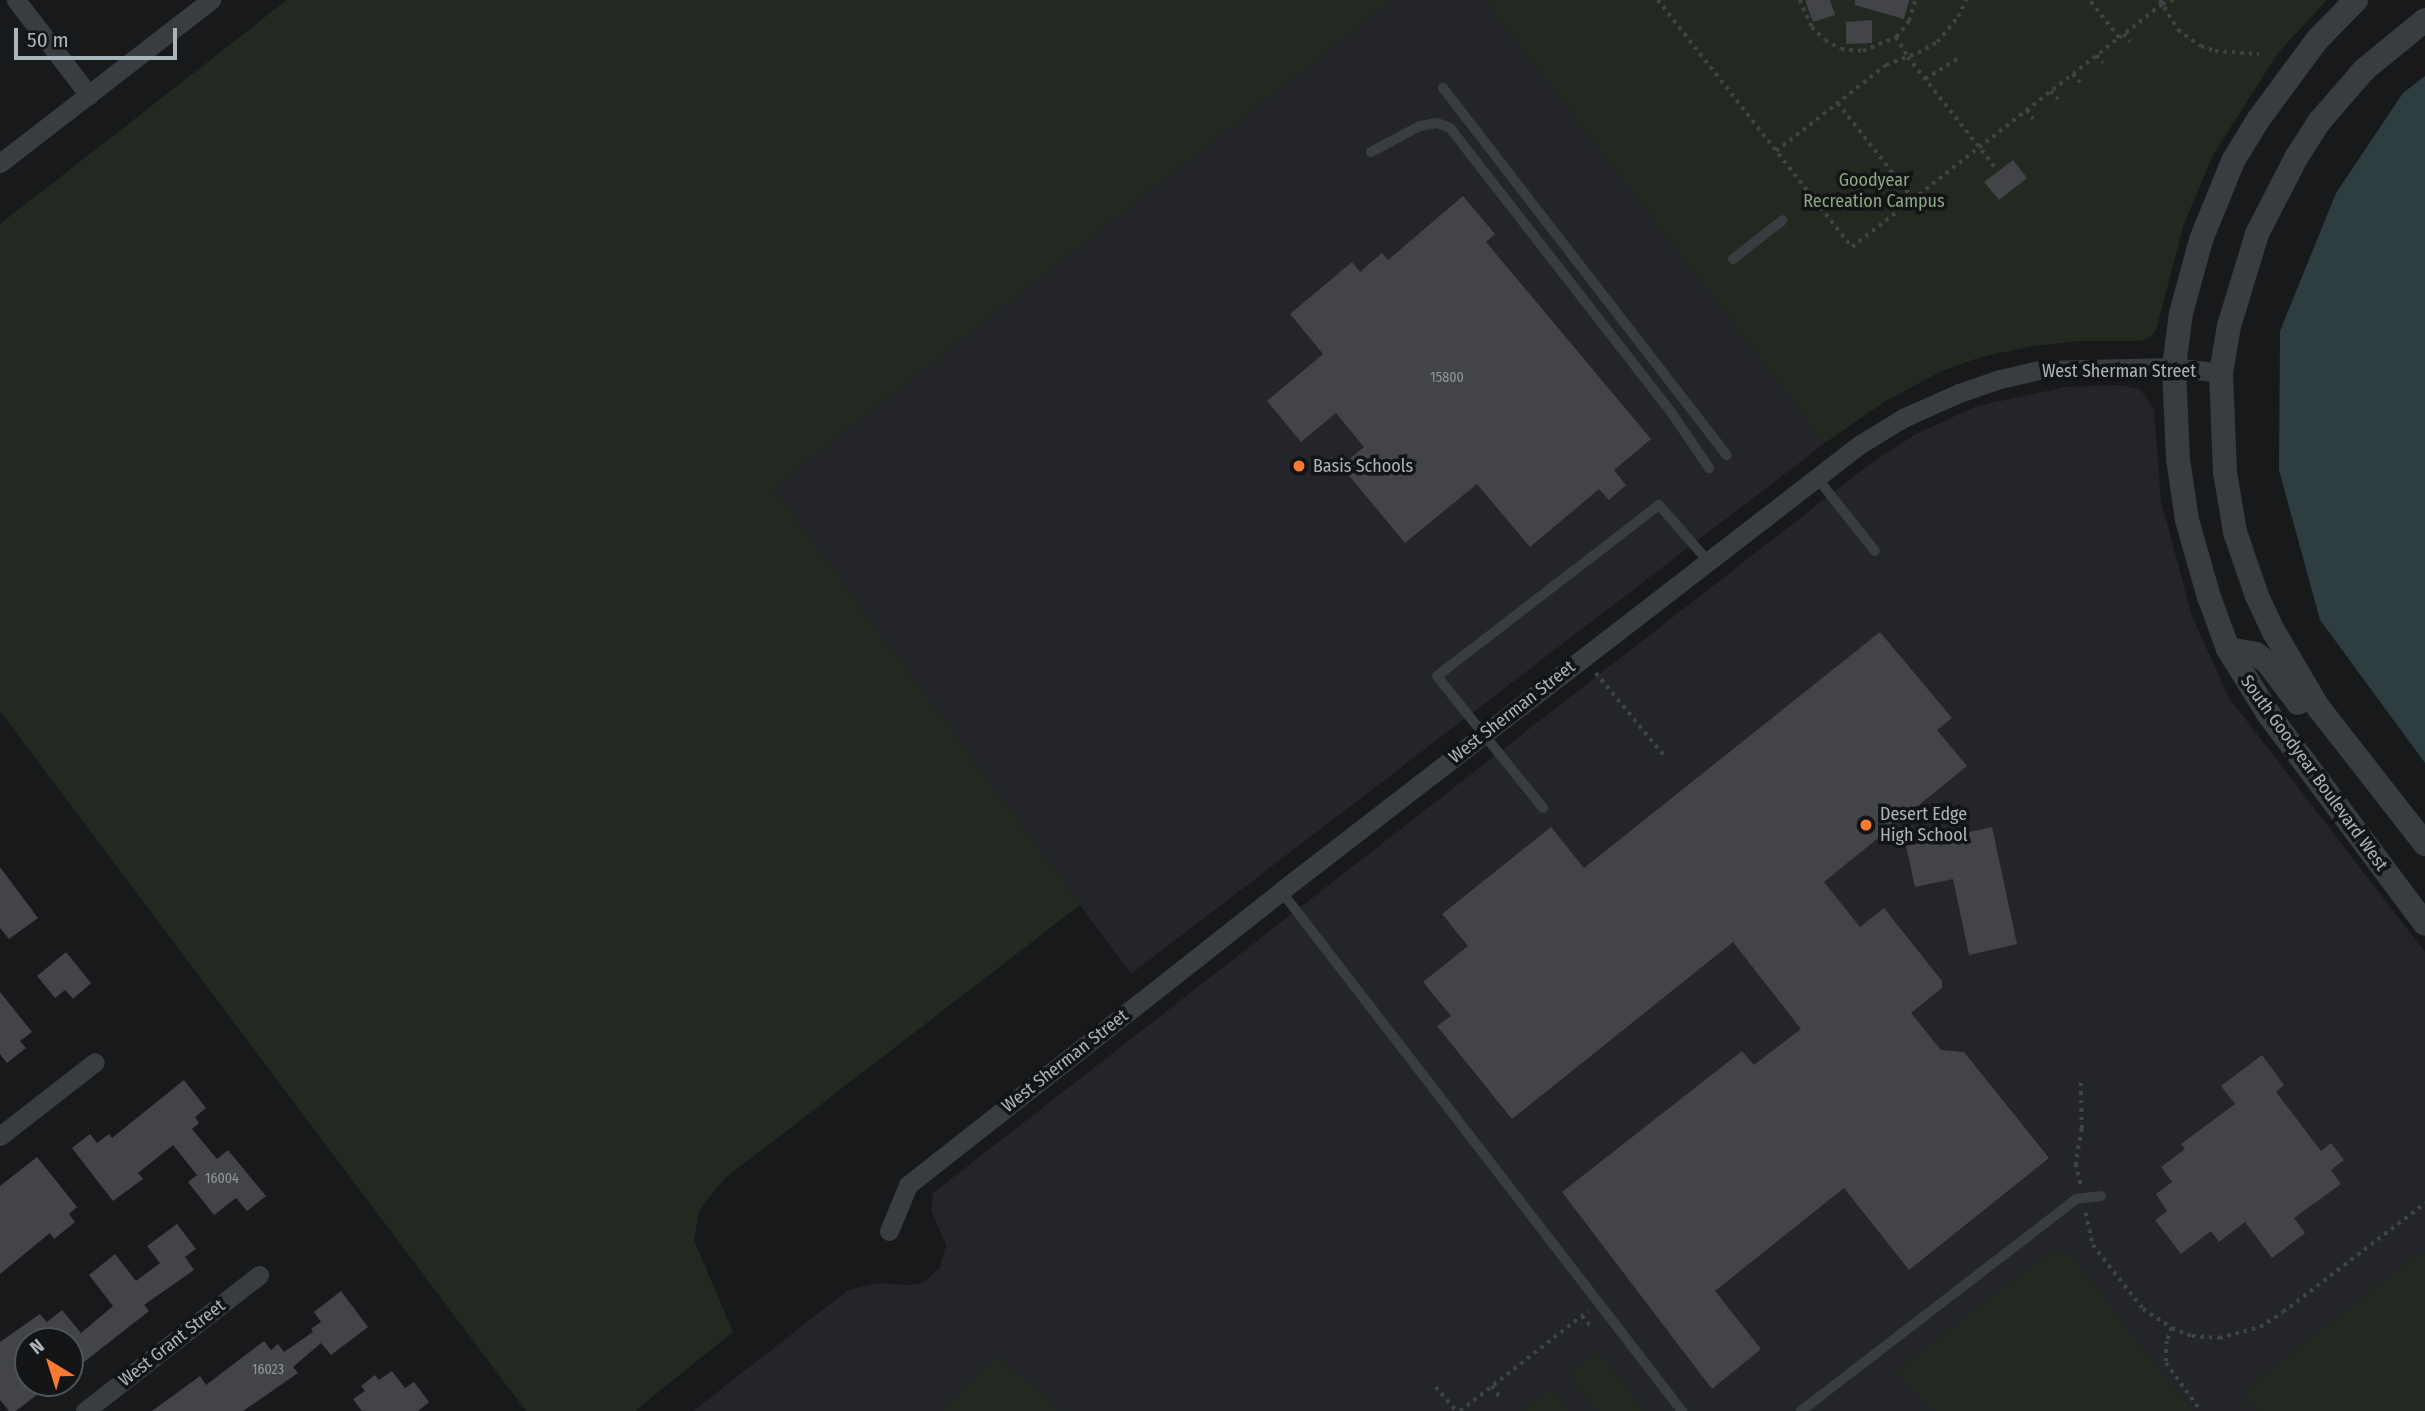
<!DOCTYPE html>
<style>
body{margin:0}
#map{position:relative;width:2425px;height:1411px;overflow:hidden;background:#18191b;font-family:"Fira Sans Condensed",sans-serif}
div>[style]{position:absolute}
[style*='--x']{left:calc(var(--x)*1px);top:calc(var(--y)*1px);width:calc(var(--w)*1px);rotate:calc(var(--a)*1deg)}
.built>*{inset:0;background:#242528}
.green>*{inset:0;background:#212920}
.water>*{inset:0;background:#2d3d40}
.building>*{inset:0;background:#424448}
.path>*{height:3.5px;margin-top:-1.75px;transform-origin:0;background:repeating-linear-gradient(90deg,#3f4447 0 3.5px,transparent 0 8.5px)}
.service>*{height:10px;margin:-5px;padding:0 5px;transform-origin:5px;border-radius:5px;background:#393c40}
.minor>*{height:19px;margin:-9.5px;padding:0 9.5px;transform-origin:9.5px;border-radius:9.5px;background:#393c40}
.tertiary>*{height:24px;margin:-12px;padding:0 12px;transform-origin:12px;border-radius:12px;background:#393c40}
.dots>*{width:19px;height:19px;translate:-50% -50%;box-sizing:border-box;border:4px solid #131416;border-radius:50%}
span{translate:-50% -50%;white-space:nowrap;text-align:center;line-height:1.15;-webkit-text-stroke:7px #131416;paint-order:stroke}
.number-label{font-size:14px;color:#90989e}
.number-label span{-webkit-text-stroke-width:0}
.park-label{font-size:18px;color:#8aa780}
.street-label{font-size:18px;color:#aab4bb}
.poi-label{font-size:18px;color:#aab4bb}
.left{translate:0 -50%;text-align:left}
.north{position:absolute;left:14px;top:1327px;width:70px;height:70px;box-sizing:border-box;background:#131416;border:2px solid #4f5458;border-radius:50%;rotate:322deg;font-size:19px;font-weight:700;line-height:28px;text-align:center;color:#aab4bb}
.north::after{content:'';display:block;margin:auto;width:24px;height:32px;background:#fa7a31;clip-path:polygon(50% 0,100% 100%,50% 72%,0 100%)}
.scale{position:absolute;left:14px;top:28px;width:163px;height:32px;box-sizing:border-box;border:4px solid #aab4bb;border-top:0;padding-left:9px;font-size:21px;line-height:24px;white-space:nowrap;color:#aab4bb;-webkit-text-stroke:5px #131416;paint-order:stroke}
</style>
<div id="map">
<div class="built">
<div style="clip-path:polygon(1392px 0,1485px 0,1825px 443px,1131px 974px,773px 488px)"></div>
<div style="clip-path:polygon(2119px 385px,2140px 389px,2154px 409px,2161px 501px,2192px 616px,2229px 698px,2425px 952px,2425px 1411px,693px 1411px,848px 1290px,878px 1283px,908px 1285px,923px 1283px,940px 1267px,946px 1245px,931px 1211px,933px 1193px,1871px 463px,1916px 434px,1977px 406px,2066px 387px)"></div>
</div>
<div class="green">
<div style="clip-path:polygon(287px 0,1392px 0,773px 488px,1080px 905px,724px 1179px,699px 1211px,694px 1240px,733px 1332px,635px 1411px,526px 1411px,0 711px,0 224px)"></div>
<div style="clip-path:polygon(1485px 0,2327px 0,2278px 53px,2213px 155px,2184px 224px,2156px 330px,2151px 336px,2141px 341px,2079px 341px,2034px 346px,1981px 357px,1942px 371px,1884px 402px,1825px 443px)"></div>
<div style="clip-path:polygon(2425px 1249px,2425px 1411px,2258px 1411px,2243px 1392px)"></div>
<div style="clip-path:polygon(2051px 1252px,2070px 1255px,2192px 1411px,1935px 1411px,1896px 1372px)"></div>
<div style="clip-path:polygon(1598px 1352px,1644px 1411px,1598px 1411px,1569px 1374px)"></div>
<div style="clip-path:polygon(997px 1357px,1049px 1401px,1059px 1411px,942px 1411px)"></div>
<div style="clip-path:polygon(1551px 1389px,1568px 1411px,1523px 1411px)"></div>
</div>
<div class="water">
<div style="clip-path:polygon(2425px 76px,2425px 763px,2320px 620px,2279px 470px,2280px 331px,2336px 193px,2403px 93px)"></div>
</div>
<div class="building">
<div style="clip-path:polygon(1805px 0,1830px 0,1835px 15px,1813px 22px)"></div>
<div style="clip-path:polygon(1855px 0,1909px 0,1904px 19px,1855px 5px)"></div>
<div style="clip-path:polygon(1872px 20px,1872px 43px,1846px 44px,1846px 22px)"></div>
<div style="clip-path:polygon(2013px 160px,2027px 178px,1999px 200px,1984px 182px)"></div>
<div style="clip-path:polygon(1463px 196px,1495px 234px,1486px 242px,1651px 439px,1614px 470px,1626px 485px,1609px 500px,1599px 489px,1530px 547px,1477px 484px,1405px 543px,1341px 466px,1364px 447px,1336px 413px,1301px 442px,1267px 401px,1323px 354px,1290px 314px,1352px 262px,1360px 272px,1382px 253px,1388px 260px)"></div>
<div style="clip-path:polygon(1880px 632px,1952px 718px,1937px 730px,1967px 766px,1824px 882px,1860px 927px,1884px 908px,1942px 981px,1942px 988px,1911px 1013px,1941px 1050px,1964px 1052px,2049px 1158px,1909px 1270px,1844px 1188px,1715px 1291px,1761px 1349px,1712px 1389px,1562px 1192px,1742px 1051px,1754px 1065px,1801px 1029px,1733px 942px,1512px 1119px,1437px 1026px,1451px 1016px,1423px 982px,1468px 946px,1442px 914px,1551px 827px,1584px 868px)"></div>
<div style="clip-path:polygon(1992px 827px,2017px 944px,1969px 955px,1953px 879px,1915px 887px,1906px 846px)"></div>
<div style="clip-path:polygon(0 867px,38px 918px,9px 939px,0 928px)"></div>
<div style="clip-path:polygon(66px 952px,91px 983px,73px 999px,65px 990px,55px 998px,37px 976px)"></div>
<div style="clip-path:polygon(0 992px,32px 1032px,20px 1041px,26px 1048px,7px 1063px,0 1054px)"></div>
<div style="clip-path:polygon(2262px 1055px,2284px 1085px,2276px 1092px,2321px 1151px,2331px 1143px,2344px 1160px,2331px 1170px,2341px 1184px,2294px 1218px,2305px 1233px,2272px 1258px,2245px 1222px,2219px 1242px,2211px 1231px,2181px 1254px,2155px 1220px,2167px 1211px,2156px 1194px,2172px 1182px,2161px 1167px,2185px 1149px,2181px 1144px,2235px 1104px,2221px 1086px)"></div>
<div style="clip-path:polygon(184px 1080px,206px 1108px,195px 1117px,199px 1123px,192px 1129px,217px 1159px,228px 1150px,266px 1196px,247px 1211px,236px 1198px,214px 1215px,188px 1182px,197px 1175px,173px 1145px,138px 1173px,143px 1179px,113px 1201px,72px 1148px,90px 1134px,97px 1143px,109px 1134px,112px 1138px)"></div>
<div style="clip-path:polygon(37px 1157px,77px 1207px,69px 1214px,75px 1222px,54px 1239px,50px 1233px,0 1274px,0 1186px)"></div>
<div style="clip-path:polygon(177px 1224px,196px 1249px,185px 1257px,194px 1270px,144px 1305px,149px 1311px,70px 1373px,70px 1341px,28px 1341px,28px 1383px,38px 1394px,16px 1411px,9px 1411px,0 1400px,0 1342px,40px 1314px,47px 1322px,62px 1310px,81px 1333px,113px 1306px,89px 1275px,115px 1254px,136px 1281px,160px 1263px,147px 1246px)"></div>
<div style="clip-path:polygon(341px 1291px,368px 1327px,331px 1355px,321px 1343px,293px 1367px,298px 1373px,243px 1411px,152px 1411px,200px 1376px,206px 1385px,264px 1341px,271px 1350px,278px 1344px,284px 1352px,313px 1332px,311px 1329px,321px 1322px,314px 1312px)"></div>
<div style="clip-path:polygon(392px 1371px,405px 1388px,414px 1382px,429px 1402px,418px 1411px,362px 1411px,353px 1399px,365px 1391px,361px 1386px,375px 1375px,379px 1380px)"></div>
</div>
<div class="path">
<div style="--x:1658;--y:0;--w:314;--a:51.9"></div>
<div style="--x:1852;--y:247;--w:339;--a:-38.1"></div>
<div style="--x:2119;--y:38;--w:48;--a:-128.3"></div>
<div style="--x:1800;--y:0;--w:30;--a:66"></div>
<div style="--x:1812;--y:27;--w:18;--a:45"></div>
<div style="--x:1825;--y:40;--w:18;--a:29"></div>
<div style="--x:1841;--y:49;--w:22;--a:5"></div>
<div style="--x:1863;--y:51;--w:36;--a:-23"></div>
<div style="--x:1896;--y:37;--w:21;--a:-51"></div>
<div style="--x:1909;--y:21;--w:22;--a:-74"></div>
<div style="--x:2160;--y:0;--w:35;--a:59"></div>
<div style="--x:2178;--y:30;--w:28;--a:35"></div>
<div style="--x:2201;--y:46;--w:15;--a:20"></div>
<div style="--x:2215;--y:51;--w:44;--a:3.9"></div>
<div style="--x:2124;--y:34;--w:10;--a:53"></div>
<div style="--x:1896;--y:37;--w:23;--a:59"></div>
<div style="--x:1908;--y:57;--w:140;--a:51.7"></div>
<div style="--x:2119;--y:38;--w:55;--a:-38.3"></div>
<div style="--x:2162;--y:4;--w:12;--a:-20"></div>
<div style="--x:2097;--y:55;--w:10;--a:53"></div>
<div style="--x:2073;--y:74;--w:11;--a:49"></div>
<div style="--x:1925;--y:79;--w:39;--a:-32"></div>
<div style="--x:2051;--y:91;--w:11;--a:49"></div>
<div style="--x:1838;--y:103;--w:122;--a:52"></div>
<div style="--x:2027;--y:110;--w:11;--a:56"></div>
<div style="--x:1776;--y:151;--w:140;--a:-38"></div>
<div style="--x:1886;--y:65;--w:34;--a:-21"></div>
<div style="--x:1918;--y:53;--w:22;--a:-30"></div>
<div style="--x:1937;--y:42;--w:33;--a:-50"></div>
<div style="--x:1958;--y:17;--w:19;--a:-65"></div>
<div style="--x:1916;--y:197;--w:9;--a:49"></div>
<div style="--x:1909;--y:202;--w:10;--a:53"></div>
<div style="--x:1596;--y:673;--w:110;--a:50.5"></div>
<div style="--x:2081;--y:1083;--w:46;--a:88.8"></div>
<div style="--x:2082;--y:1129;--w:36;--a:100"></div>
<div style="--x:2076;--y:1164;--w:22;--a:77"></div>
<div style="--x:2086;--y:1213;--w:33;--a:78"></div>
<div style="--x:2093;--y:1245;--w:81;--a:52"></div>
<div style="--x:2143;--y:1309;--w:35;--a:33"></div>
<div style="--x:2172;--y:1328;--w:22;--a:22"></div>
<div style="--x:2192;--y:1336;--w:27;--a:4"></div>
<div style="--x:2219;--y:1338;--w:42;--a:-15"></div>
<div style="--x:2260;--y:1327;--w:27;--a:-33"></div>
<div style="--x:2283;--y:1312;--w:179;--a:-37.5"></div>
<div style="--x:1582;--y:1316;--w:17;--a:50"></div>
<div style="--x:2172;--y:1328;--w:14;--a:111"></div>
<div style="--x:2167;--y:1341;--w:22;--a:93"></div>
<div style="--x:2166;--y:1363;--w:59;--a:53.9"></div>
<div style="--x:1492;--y:1386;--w:16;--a:55"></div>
<div style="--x:1436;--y:1387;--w:31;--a:50"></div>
<div style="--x:1460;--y:1411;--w:162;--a:-38"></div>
</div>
<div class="service">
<div style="--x:1443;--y:88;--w:464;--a:52.3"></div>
<div style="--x:1371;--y:152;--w:55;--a:-28"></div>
<div style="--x:1420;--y:126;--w:17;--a:-10"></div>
<div style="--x:1437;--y:123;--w:14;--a:21"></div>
<div style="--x:1450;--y:128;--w:360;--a:52.1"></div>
<div style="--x:1671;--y:412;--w:68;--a:55.8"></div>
<div style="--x:1733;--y:259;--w:63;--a:-38"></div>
<div style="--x:1817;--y:478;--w:93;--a:51.5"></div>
<div style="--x:1543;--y:808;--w:169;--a:-128.8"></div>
<div style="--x:1437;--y:676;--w:280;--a:-37.6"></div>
<div style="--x:1659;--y:505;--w:74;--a:48.8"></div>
<div style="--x:1281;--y:891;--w:657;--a:52.36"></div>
<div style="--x:1801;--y:1411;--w:347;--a:-37.6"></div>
<div style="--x:2076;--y:1199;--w:25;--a:-7"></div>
</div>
<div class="minor">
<div style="--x:16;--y:0;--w:120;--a:52.5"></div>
<div style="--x:0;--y:163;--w:267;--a:-37.7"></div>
<div style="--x:0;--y:1136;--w:120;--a:-37.9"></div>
<div style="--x:889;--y:1231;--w:50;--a:-67.6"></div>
<div style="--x:908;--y:1185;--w:475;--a:-38.2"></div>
<div style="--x:1281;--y:891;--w:730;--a:-37.65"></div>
<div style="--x:1859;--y:445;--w:52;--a:-31.5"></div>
<div style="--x:1903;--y:418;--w:61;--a:-24.1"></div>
<div style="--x:1959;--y:393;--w:43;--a:-18.9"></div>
<div style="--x:2000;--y:379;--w:40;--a:-13"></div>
<div style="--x:2039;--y:370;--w:135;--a:-1.3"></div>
<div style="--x:2174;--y:367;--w:47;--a:7.3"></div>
<div style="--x:85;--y:1411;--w:221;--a:-38"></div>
</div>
<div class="tertiary">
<div style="--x:2356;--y:0;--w:56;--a:134.3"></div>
<div style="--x:2317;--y:40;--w:99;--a:126.4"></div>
<div style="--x:2258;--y:120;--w:48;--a:121.4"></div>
<div style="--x:2233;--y:161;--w:85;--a:112.1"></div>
<div style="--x:2201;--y:240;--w:76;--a:105.3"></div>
<div style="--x:2181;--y:313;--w:54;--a:97.4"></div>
<div style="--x:2174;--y:367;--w:92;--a:87.5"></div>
<div style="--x:2178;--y:459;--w:62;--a:81.6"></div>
<div style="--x:2187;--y:520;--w:80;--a:74.1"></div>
<div style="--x:2209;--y:597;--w:55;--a:69.9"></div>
<div style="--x:2228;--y:649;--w:74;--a:58.2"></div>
<div style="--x:2267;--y:712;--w:264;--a:53.3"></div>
<div style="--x:2425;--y:20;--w:79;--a:140.7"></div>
<div style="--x:2364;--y:70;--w:69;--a:130.9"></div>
<div style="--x:2319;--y:122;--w:43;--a:122.6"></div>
<div style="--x:2296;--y:158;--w:85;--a:117.2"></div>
<div style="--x:2257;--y:234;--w:96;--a:106.9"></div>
<div style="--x:2229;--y:326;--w:48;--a:99.7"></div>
<div style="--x:2221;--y:373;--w:99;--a:87.7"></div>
<div style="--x:2225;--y:472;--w:61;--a:80.5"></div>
<div style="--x:2235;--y:532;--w:68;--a:71"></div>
<div style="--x:2257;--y:596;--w:40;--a:65"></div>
<div style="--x:2274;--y:632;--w:87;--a:59.6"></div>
<div style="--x:2318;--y:707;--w:174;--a:52"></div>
<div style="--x:2228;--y:649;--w:28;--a:10"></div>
<div style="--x:2256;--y:654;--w:15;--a:37"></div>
<div style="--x:2268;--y:663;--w:50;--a:53.1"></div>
</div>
<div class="dots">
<div style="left:1299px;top:466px;background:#fa7a31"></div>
<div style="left:1866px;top:825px;background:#fa7a31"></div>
</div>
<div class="number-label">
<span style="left:1447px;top:378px">15800</span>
<span style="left:222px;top:1179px">16004</span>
<span style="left:268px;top:1370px">16023</span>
</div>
<div class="park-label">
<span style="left:1874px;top:191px">Goodyear<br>Recreation Campus</span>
</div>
<div class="street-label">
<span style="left:2119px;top:371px">West Sherman Street</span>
<span style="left:1512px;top:712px;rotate:-38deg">West Sherman Street</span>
<span style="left:2314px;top:773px;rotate:54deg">South Goodyear Boulevard West</span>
<span style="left:1065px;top:1061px;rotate:-38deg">West Sherman Street</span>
<span style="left:172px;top:1343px;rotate:-38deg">West Grant Street</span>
</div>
<div class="poi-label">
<span class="left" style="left:1313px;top:466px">Basis Schools</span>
<span class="left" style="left:1880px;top:825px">Desert Edge<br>High School</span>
</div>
<div class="north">N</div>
<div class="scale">50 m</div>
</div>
